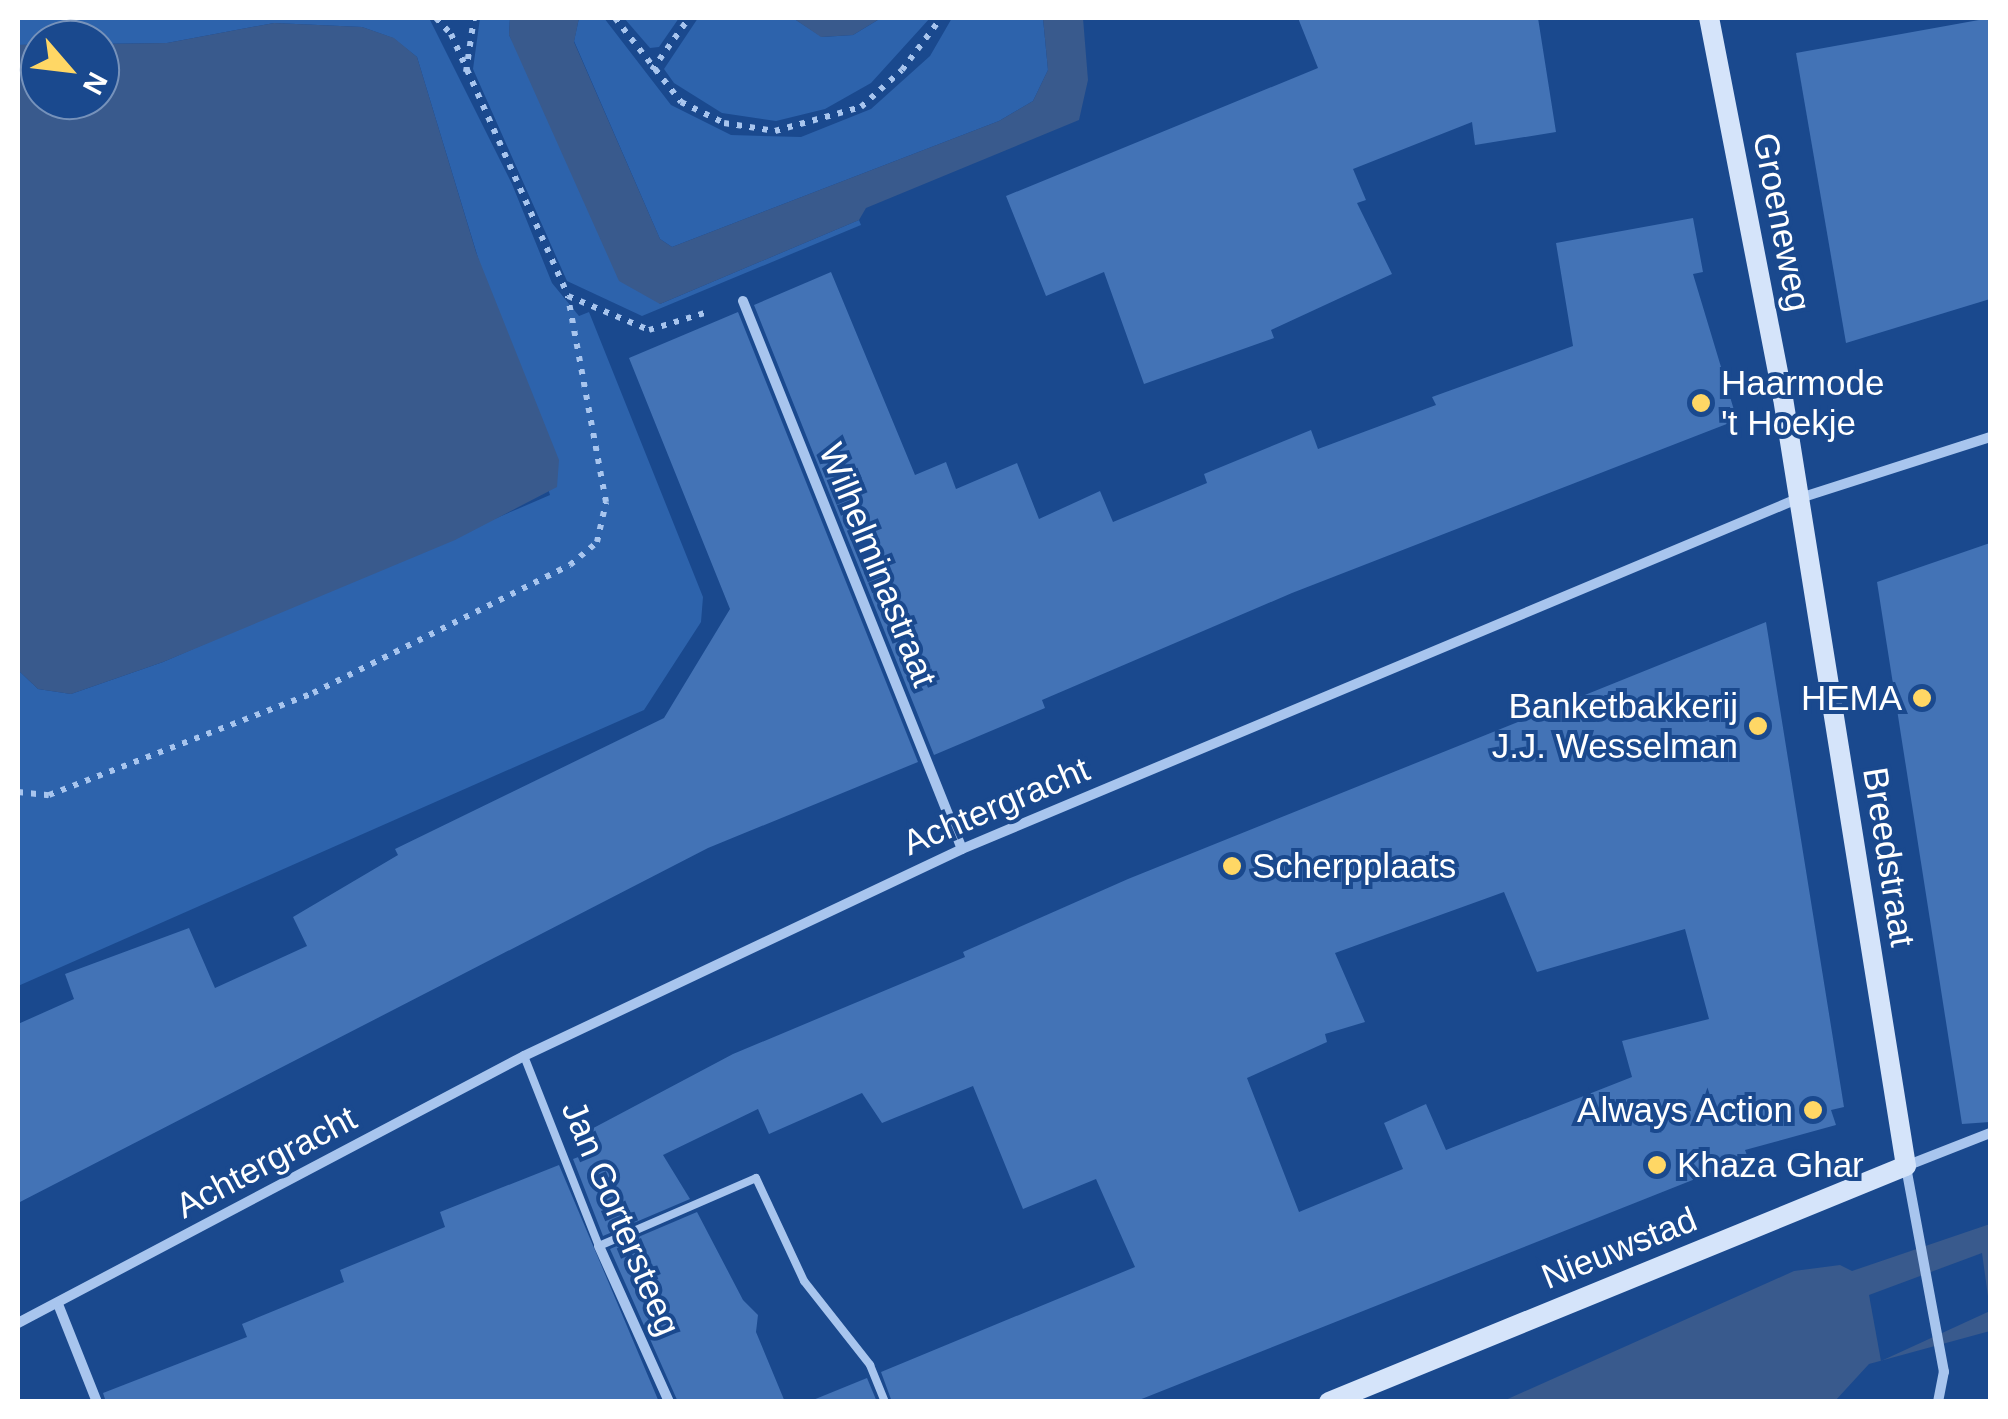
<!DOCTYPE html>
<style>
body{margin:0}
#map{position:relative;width:2008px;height:1419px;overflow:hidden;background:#1a498e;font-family:Helvetica,sans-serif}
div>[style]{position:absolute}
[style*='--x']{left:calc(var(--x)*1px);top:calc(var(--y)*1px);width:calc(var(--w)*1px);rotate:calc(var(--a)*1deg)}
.green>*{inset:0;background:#2d63ac}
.water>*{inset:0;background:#395a8d}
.pier>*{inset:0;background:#1a498e}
.building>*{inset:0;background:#4373b6}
.path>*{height:6px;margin-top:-3px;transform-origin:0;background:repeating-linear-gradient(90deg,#a8c5ee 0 5px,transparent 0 13px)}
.lane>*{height:8px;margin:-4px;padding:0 4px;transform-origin:4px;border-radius:4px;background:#a8c5ee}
.street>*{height:10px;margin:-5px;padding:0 5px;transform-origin:5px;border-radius:5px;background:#a8c5ee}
.secondary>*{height:20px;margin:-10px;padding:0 10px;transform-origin:10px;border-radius:10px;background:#d5e4fa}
.dots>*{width:28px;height:28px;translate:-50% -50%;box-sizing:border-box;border:5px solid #1a498e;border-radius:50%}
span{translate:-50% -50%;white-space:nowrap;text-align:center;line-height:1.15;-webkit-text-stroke:8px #1a498e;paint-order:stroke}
.street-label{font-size:35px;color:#fff}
.poi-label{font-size:35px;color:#fff}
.left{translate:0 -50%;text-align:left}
.right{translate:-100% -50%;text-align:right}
.frame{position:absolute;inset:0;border:20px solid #fff;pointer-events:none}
.north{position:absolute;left:20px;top:20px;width:100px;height:100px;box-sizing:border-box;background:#1a498e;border:2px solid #7692bb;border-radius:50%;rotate:118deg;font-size:28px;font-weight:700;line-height:40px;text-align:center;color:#fff}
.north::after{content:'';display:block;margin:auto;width:35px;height:45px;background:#ffd765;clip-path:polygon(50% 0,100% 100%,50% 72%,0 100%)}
</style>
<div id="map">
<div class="green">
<div style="clip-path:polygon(18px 18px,429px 18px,512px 184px,552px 283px,579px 316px,589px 312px,703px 597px,701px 622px,644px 710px,18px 986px,18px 670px,38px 689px,71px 694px,163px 662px,550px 495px,417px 57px,393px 38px,362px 27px,274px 23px,167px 43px,18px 45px)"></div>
<div style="clip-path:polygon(480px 18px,510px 18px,509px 35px,660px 304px,859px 220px,861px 225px,642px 316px,567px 281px,473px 69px)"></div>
<div style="clip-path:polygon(579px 18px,604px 18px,671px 105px,731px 135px,801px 137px,871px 109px,930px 56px,952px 18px,1043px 18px,1048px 70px,1033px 101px,999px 121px,672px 247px,660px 239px,574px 41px)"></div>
<div style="clip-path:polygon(624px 18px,679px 18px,659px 47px,650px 48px)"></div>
<div style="clip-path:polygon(698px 18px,793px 18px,822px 37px,853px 35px,881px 18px,930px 18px,871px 83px,825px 109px,776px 121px,722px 113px,674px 83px,664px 69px)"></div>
</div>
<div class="water">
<div style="clip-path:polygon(510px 18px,579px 18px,574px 42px,660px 239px,672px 247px,999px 121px,1033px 101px,1048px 70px,1043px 18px,1083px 18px,1088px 80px,1079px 120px,866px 208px,859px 220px,660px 304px,619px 281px,509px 35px)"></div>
<div style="clip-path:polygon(793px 18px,881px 18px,853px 35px,821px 37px)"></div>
<div style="clip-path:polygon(274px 23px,362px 27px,394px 38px,417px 57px,476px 252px,559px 460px,557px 487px,455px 540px,163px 662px,71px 694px,38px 689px,18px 670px,18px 45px,40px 44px,40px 100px,100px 100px,100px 44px,167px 43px)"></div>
<div style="clip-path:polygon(1990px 1224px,1990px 1331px,1869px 1364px,1835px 1401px,1501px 1402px,1794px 1271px,1840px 1265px,1852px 1271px)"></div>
</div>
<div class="pier">
<div style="clip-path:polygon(1982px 1253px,1990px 1311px,1881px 1361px,1869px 1295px)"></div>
</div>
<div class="building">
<div style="clip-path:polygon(1298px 18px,1538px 18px,1556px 132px,1475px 145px,1472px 122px,1353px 169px,1366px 200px,1357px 203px,1392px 274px,1271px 330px,1274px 338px,1144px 384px,1104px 272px,1046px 296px,1006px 196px,1318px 68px)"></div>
<div style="clip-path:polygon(1990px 18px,1990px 299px,1846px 343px,1796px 53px)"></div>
<div style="clip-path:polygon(1693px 218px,1703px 272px,1693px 274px,1737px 420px,1292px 593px,1042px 700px,1045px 708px,934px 755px,754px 305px,831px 272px,915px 475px,946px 462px,956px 489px,1017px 463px,1039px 519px,1100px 491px,1113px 522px,1207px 483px,1204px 474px,1311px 430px,1318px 449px,1436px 405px,1432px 397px,1573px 346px,1556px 243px)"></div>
<div style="clip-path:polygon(738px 312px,918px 762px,708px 848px,18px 1203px,18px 1024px,74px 999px,65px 974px,189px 928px,215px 988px,307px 946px,293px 917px,398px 855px,395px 849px,664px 718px,730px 609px,629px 358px)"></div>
<div style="clip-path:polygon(1990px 543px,1990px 1122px,1962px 1124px,1877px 582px)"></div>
<div style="clip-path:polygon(evenodd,1766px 622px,1844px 1107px,1831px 1110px,1836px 1125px,1745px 1150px,1748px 1158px,1134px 1402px,892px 1402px,881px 1372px,1135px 1267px,1096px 1179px,1023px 1209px,973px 1086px,882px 1123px,862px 1093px,769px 1134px,758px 1109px,663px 1155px,690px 1199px,603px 1236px,573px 1159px,592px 1152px,584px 1133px,733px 1054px,965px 957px,963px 952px,1128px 879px,1766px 622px,1504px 892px,1537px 972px,1685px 929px,1709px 1019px,1622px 1041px,1632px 1077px,1446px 1150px,1426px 1104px,1384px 1123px,1403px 1169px,1299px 1212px,1247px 1078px,1327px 1042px,1325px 1034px,1365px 1022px,1335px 953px,1504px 892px)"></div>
<div style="clip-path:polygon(559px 1165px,659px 1402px,106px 1402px,103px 1393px,247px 1337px,242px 1324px,344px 1282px,340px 1270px,445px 1227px,440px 1212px)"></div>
<div style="clip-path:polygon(697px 1212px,743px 1300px,758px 1315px,756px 1332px,785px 1402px,678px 1402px,610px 1249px)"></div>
<div style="clip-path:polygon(867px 1378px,877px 1402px,813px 1402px,813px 1400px)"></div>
</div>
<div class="path">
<div style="--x:436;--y:18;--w:22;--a:47"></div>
<div style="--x:451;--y:34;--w:287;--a:65.9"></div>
<div style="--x:568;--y:296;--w:88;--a:22.8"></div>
<div style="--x:649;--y:330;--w:62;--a:-17"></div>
<div style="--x:615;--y:18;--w:107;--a:51.8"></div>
<div style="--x:681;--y:102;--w:48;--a:26"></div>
<div style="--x:724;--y:123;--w:52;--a:8.9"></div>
<div style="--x:775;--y:131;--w:89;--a:-15.6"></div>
<div style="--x:861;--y:107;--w:55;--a:-42.1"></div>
<div style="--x:902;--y:70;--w:65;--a:-53.1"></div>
<div style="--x:652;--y:70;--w:64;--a:-54.6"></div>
<div style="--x:466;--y:72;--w:55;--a:-81.6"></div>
<div style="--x:18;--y:792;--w:31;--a:6"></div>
<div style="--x:49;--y:795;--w:283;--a:-21.1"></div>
<div style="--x:313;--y:693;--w:287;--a:-26.5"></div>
<div style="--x:570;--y:565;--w:35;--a:-40"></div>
<div style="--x:597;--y:542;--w:41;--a:-77.3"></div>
<div style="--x:606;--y:502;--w:209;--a:-100.5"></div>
</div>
<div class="lane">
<div style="--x:524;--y:1056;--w:204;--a:68.5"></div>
<div style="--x:599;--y:1246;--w:171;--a:-23.4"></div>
<div style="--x:756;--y:1178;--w:114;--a:65"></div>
<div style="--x:804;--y:1281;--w:107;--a:51.8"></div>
<div style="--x:870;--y:1365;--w:40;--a:68"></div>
</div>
<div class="street">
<div style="--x:743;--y:301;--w:590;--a:68.22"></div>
<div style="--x:599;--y:1246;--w:171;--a:65.8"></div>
<div style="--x:58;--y:1304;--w:105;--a:68.3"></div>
<div style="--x:18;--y:1323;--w:572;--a:-27.82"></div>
<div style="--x:524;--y:1056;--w:484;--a:-25.3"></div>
<div style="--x:962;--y:849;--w:905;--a:-22.74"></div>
<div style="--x:1797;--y:499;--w:203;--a:-17.8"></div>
<div style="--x:1938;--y:1402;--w:31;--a:-79"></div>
<div style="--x:1944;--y:1372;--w:209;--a:-100.5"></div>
<div style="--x:1906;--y:1166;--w:90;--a:-21.4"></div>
</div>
<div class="secondary">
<div style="--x:1329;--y:1402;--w:623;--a:-22.25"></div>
<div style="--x:1906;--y:1166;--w:778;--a:-99.1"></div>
<div style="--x:1783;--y:398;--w:387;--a:-101"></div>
</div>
<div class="dots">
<div style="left:1701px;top:403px;background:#ffd765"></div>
<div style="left:1922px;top:698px;background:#ffd765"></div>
<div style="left:1758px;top:726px;background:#ffd765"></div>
<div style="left:1232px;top:866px;background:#ffd765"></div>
<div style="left:1813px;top:1110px;background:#ffd765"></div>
<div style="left:1657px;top:1165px;background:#ffd765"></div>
</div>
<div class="street-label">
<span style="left:1782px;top:222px;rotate:79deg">Groeneweg</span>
<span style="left:878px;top:565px;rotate:68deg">Wilhelminastraat</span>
<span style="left:996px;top:806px;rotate:-23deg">Achtergracht</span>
<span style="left:1889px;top:857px;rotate:81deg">Breedstraat</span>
<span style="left:266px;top:1162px;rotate:-28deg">Achtergracht</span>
<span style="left:621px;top:1218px;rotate:67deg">Jan Gortersteeg</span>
<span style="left:1619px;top:1248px;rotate:-22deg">Nieuwstad</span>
</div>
<div class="poi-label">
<span class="left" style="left:1721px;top:403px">Haarmode<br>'t Hoekje</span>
<span class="right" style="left:1902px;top:698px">HEMA</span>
<span class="right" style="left:1738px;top:726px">Banketbakkerij<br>J.J. Wesselman</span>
<span class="left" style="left:1252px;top:866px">Scherpplaats</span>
<span class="right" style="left:1793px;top:1110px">Always Action</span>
<span class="left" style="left:1677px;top:1165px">Khaza Ghar</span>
</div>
<div class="frame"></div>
<div class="north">N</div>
</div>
